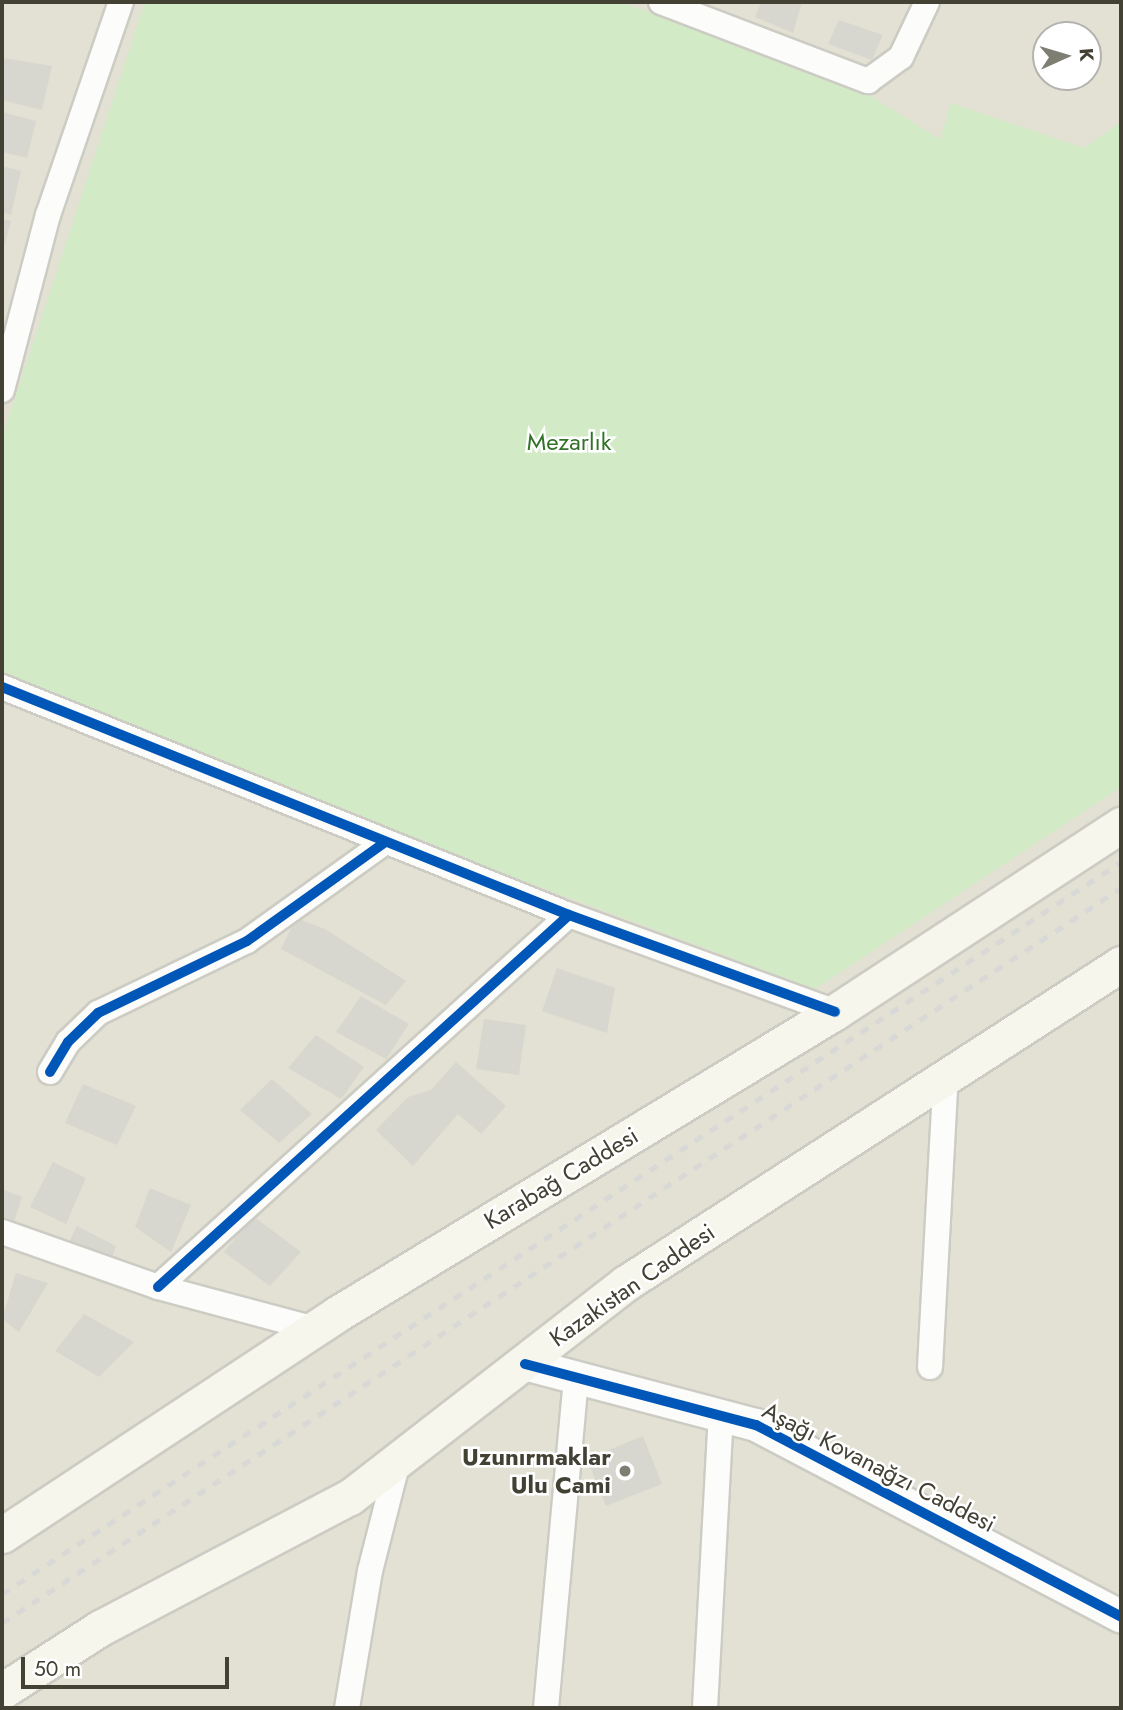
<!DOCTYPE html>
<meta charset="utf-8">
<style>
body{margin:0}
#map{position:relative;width:1123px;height:1710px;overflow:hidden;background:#eeeee6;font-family:Jost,sans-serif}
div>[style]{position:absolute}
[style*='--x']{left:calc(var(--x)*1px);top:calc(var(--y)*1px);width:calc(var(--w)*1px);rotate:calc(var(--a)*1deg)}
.residential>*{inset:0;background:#e2e1d3}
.green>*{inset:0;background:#d3eac6}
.building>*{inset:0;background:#d8d7cf}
.roads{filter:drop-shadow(2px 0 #ccccc4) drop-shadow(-2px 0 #ccccc4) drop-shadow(0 2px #ccccc4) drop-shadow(0 -2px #ccccc4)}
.minor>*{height:24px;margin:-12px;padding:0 12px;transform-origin:12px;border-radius:12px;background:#fcfcfb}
.tertiary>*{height:32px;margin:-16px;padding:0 16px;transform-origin:16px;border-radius:16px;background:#fcfcfb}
.secondary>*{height:35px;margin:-17.5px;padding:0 17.5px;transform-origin:17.5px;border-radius:17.5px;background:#f6f6ed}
.rail>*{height:5px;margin-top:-2.5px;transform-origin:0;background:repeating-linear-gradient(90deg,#d8d8d7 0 9px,transparent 0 18px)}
.cycleway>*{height:10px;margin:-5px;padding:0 5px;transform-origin:5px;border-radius:5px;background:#0057b8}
.dots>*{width:19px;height:19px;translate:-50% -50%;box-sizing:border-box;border:4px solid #fff;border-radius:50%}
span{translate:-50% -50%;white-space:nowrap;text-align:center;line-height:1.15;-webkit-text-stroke:5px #fff;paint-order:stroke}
.park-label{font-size:24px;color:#327328}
.street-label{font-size:24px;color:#434134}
.poi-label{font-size:24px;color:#434134;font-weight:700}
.right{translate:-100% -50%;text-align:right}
.frame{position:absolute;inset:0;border:4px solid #434134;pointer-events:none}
.north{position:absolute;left:1032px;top:21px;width:70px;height:70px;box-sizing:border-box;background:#fff;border:2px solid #b4b3ae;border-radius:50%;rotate:86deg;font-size:19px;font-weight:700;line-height:28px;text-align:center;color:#434134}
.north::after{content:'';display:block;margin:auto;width:24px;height:32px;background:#7f7e72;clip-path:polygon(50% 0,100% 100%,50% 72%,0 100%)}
.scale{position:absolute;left:21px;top:1657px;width:208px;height:32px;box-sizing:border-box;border:4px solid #434134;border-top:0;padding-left:9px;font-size:21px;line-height:24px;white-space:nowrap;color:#434134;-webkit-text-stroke:5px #fff;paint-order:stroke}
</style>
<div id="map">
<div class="residential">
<div style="clip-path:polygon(evenodd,2px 2px,1121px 2px,1121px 1708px,2px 1708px,2px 2px,1046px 35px,1088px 35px,1088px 77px,1046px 77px,1046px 35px)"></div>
</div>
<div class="green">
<div style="clip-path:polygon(145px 2px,622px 2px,867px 94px,940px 139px,951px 103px,1084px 148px,1121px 122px,1121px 787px,815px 989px,2px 688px,2px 438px)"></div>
</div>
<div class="building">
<div style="clip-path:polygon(761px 2px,802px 2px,793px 33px,755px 17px)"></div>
<div style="clip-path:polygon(839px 20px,883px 35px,872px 60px,828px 44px)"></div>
<div style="clip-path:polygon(4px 58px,52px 66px,42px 110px,2px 100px)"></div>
<div style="clip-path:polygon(2px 112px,36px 121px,27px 158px,2px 152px)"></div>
<div style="clip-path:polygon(2px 166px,21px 171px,11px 215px,2px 212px)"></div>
<div style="clip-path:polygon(2px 219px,11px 221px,3px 251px,2px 251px)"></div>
<div style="clip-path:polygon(296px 918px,325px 929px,406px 981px,386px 1005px,281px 949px)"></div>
<div style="clip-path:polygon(557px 968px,615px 988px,607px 1033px,542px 1011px)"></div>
<div style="clip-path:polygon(361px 996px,409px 1024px,386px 1059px,336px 1032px)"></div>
<div style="clip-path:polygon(484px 1019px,526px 1025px,519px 1075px,476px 1069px)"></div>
<div style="clip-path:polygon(316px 1035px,364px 1067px,341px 1099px,288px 1068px)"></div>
<div style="clip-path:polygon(456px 1062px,506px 1106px,481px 1134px,458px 1114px,413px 1166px,376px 1130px,408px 1097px,431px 1090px)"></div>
<div style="clip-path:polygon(272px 1079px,312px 1114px,279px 1143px,240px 1110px)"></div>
<div style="clip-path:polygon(83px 1084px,136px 1106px,117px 1145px,65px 1123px)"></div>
<div style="clip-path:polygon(53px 1162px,86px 1178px,66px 1224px,30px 1207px)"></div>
<div style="clip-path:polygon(150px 1188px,191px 1205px,171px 1252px,135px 1227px)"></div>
<div style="clip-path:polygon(2px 1189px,22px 1197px,13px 1225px,2px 1222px)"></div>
<div style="clip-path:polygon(253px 1216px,301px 1252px,270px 1286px,224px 1252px)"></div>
<div style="clip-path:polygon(77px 1226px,116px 1246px,111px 1260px,68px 1244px)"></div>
<div style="clip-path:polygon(16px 1273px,48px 1283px,19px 1332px,2px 1319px)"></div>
<div style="clip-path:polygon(84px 1314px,134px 1342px,99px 1377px,55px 1351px)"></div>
<div style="clip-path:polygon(643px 1436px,662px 1484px,606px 1506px,587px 1459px)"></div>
</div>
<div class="roads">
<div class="minor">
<div style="--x:661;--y:2;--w:222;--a:20.9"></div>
<div style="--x:868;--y:81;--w:41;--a:-36"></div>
<div style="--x:901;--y:57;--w:61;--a:-64.7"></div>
<div style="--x:2;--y:390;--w:181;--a:-75.3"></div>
<div style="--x:48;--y:215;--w:225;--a:-71.1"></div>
<div style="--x:2;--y:687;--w:611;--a:21.91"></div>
<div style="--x:569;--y:915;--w:283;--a:20"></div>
<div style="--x:50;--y:1072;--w:35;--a:-59"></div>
<div style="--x:68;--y:1042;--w:42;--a:-44"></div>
<div style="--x:98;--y:1013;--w:165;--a:-25.8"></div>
<div style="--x:247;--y:941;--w:168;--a:-35.6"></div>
<div style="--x:2;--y:1232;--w:165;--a:19.4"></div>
<div style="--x:158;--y:1287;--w:163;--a:15"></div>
<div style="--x:158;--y:1287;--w:554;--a:-42.15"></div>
<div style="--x:930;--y:1367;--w:291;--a:-86.9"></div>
<div style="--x:347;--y:1708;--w:139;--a:-80.5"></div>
<div style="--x:370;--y:1571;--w:109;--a:-75.7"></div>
<div style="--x:546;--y:1708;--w:328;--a:-84.8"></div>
<div style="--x:705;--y:1708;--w:292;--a:-86.9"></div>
</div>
<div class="tertiary">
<div style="--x:525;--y:1364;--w:239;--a:14.8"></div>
<div style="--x:756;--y:1425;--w:412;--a:27.7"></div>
</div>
<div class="secondary">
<div style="--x:2;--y:1535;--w:401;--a:-33.4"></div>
<div style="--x:337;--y:1314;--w:582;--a:-31.23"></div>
<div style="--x:835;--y:1012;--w:342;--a:-33.2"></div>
<div style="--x:2;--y:1691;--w:117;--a:-32.7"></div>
<div style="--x:100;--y:1628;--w:282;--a:-27.7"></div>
<div style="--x:350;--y:1497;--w:349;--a:-37.8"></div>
<div style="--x:626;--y:1283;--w:589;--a:-32.8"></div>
</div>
</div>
<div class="rail">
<div style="--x:2;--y:1594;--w:1337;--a:-33.19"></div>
<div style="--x:2;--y:1623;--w:1339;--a:-33.3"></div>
</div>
<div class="cycleway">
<div style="--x:2;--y:687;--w:611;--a:21.91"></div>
<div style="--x:569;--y:915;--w:283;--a:20"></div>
<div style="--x:50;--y:1072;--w:35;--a:-59"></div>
<div style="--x:68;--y:1042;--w:42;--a:-44"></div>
<div style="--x:98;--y:1013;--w:165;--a:-25.8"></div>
<div style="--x:247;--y:941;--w:168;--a:-35.6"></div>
<div style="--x:158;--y:1287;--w:554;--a:-42.15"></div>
<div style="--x:525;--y:1364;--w:239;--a:14.8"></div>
<div style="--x:756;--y:1425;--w:412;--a:27.7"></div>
</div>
<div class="dots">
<div style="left:625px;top:1471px;background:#7f7e72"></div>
</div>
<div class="park-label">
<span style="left:569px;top:442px">Mezarlık</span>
</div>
<div class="street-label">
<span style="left:561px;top:1178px;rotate:-31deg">Karabağ Caddesi</span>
<span style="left:632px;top:1285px;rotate:-35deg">Kazakistan Caddesi</span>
<span style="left:879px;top:1467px;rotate:27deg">Aşağı Kovanağzı Caddesi</span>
</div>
<div class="poi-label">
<span class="right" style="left:611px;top:1471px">Uzunırmaklar<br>Ulu Cami</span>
</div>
<div class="frame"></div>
<div class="north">K</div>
<div class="scale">50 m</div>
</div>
